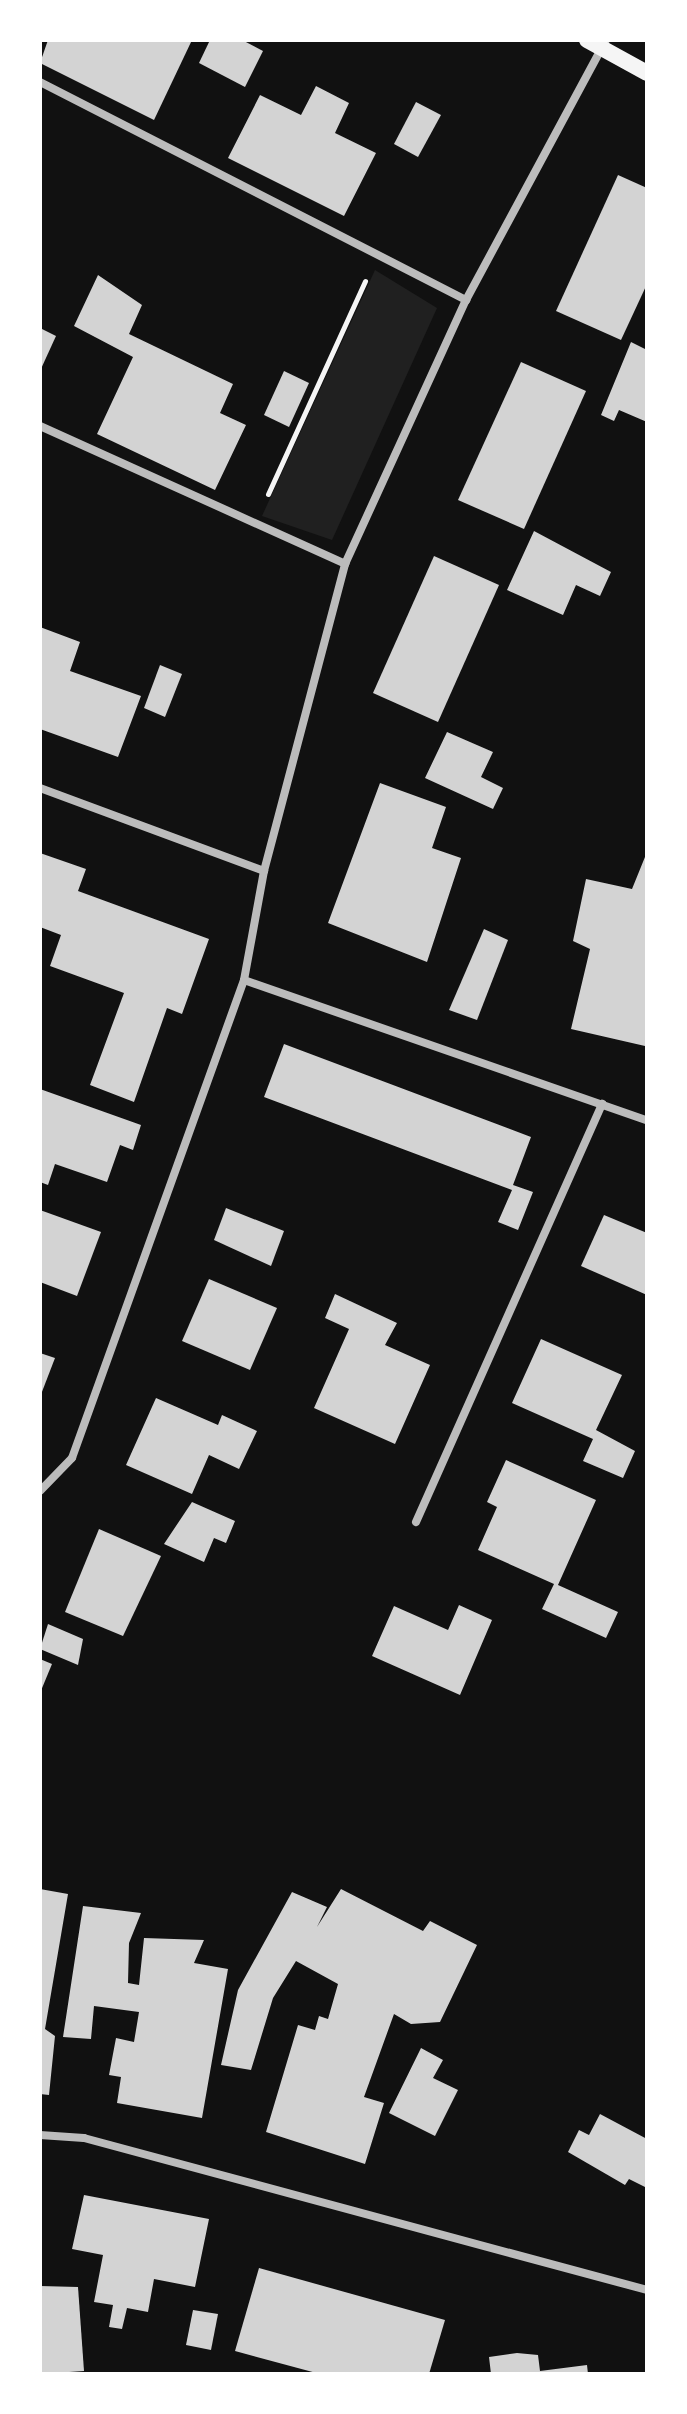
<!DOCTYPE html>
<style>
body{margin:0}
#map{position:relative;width:687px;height:2414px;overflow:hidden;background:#111;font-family:"Asap Condensed",sans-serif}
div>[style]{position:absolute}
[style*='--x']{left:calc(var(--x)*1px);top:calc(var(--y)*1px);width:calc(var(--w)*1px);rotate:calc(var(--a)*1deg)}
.green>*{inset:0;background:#202020}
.building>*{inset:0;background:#d3d3d3}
.path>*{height:5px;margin:-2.5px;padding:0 2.5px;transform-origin:2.5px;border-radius:2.5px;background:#f5f5f5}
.minor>*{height:8px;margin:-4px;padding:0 4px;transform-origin:4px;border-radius:4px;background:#bcbcbc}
.secondary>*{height:16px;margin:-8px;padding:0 8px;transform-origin:8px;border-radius:8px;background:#f5f5f5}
span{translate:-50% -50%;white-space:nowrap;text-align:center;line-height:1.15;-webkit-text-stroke:8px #fff;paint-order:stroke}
.frame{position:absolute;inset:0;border:42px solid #fff;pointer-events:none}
</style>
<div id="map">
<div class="green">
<div style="clip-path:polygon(375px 270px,437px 308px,332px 540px,262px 516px)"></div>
</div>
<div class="building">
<div style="clip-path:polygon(48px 40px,192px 40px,154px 120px,40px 63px)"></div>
<div style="clip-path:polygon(210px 40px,242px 40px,263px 51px,245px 87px,199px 63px)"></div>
<div style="clip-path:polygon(316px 86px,349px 103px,335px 133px,376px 153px,344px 216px,228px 158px,260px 95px,301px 115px)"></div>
<div style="clip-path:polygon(416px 102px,441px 115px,418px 157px,394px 144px)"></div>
<div style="clip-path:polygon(618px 175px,647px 188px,647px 284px,621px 340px,556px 311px)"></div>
<div style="clip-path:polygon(98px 275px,142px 305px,129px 334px,233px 384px,220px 413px,246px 425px,215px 490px,97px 434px,133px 357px,74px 326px)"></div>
<div style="clip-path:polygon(40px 328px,56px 336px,40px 371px)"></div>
<div style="clip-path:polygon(631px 342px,647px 350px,647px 422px,619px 410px,614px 421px,601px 415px)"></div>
<div style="clip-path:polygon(521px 362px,586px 391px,524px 529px,458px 500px)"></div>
<div style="clip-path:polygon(284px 371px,309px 383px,289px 427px,264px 415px)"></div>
<div style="clip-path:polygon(534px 531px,611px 572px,600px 596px,576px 585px,563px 615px,507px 590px)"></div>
<div style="clip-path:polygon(434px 556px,499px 585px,438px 722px,373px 693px)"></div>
<div style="clip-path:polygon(40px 627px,80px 642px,70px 671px,141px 696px,118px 757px,40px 729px)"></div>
<div style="clip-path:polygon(160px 665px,182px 674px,165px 717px,144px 708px)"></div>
<div style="clip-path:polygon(447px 732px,493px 752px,481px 777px,503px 788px,493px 809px,425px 778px)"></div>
<div style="clip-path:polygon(380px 783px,446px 807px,432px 848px,461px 858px,427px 962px,328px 923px)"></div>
<div style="clip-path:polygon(647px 852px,647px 1038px,645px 1046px,571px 1029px,590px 949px,573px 941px,586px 879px,632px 889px)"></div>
<div style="clip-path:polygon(40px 853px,86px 869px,78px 891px,209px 939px,182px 1014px,167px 1008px,134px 1102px,90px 1085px,124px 993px,50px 966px,61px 935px,40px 927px)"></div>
<div style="clip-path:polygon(484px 929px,508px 940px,477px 1020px,449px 1010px)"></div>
<div style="clip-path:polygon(284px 1044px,531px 1137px,513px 1185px,533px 1192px,518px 1230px,498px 1222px,512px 1190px,264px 1097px)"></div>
<div style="clip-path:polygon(40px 1089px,141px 1125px,133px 1150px,120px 1145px,107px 1182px,55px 1164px,48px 1185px,40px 1182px)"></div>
<div style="clip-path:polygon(226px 1208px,284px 1231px,271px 1266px,214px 1240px)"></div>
<div style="clip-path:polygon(40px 1210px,101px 1232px,77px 1296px,40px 1282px)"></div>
<div style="clip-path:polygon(604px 1215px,647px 1233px,647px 1295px,581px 1266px)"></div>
<div style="clip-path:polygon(209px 1279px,277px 1308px,250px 1370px,182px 1341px)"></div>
<div style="clip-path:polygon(335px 1294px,397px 1323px,385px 1345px,430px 1365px,395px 1444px,314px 1408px,349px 1329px,325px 1318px)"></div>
<div style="clip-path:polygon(541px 1339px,622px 1375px,596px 1430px,635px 1451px,623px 1478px,583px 1461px,593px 1439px,512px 1403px)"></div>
<div style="clip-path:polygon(40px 1353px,55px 1358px,40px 1397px)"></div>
<div style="clip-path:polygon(156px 1398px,218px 1425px,222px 1415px,257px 1431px,239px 1469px,209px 1455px,192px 1494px,126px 1465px)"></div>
<div style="clip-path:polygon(506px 1460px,596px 1500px,558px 1585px,618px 1612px,606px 1638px,542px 1609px,554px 1584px,478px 1550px,497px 1507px,487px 1502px)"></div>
<div style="clip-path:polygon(192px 1502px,235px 1521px,226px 1543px,214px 1538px,204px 1562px,164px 1544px)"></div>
<div style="clip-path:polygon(99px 1529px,161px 1556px,123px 1636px,65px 1612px)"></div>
<div style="clip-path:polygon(459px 1605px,492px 1620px,460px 1695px,372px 1656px,394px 1606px,448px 1630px)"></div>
<div style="clip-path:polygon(48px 1624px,83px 1639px,78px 1665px,40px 1649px)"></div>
<div style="clip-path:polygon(40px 1659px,52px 1664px,40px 1693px)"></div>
<div style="clip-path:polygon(40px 1889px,68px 1894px,45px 2029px,55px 2036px,49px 2095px,40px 2094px)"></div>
<div style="clip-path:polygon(341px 1889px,423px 1931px,430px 1921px,477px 1945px,440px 2022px,411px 2024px,394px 2014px,364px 2097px,384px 2103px,365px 2164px,266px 2132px,298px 2025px,315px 2030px,319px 2016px,328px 2019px,338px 1984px,296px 1961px,273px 1998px,251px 2070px,221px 2065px,238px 1990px,292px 1892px,327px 1907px,317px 1927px)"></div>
<div style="clip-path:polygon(83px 1906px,141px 1913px,129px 1943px,128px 1983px,139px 1985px,144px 1938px,204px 1940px,194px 1963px,228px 1969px,202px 2118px,117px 2103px,121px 2077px,109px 2075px,116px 2038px,134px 2042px,139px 2012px,94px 2006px,91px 2039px,63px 2037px)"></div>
<div style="clip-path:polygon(421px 2048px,443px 2060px,433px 2078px,458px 2090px,435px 2136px,389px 2113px)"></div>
<div style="clip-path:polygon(600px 2114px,647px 2139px,647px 2188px,629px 2179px,625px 2185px,568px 2152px,579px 2130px,589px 2135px)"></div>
<div style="clip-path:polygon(84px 2195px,209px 2219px,195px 2287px,154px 2279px,148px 2312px,127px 2308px,122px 2329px,109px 2327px,113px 2305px,94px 2302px,103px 2255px,72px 2249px)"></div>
<div style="clip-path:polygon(259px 2268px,445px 2320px,429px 2374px,320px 2374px,235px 2351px)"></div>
<div style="clip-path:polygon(40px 2286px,78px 2287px,84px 2371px,40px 2374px)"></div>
<div style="clip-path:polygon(193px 2310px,218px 2314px,211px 2350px,186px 2345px)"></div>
<div style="clip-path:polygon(517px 2353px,538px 2355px,540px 2371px,587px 2365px,588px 2374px,491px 2374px,489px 2357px)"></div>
</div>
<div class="path">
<div style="--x:268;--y:494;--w:234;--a:-65.5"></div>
</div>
<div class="minor">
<div style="--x:40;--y:82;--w:479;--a:27.1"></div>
<div style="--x:40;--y:426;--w:335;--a:24.3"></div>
<div style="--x:40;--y:788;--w:239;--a:20.3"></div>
<div style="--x:244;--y:980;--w:427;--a:19.2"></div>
<div style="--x:40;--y:1491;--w:46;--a:-45.9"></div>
<div style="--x:72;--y:1458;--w:508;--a:-70.21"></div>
<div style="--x:244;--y:980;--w:111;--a:-79.6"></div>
<div style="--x:264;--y:871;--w:318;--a:-75.2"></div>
<div style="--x:345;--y:564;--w:290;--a:-65.4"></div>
<div style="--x:466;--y:300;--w:295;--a:-61.7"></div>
<div style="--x:416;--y:1522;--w:458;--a:-66"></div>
<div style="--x:40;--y:2135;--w:44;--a:3.9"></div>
<div style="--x:84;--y:2138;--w:583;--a:15.11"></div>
</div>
<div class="secondary">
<div style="--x:587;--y:40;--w:68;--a:28.8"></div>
</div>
<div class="frame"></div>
</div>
